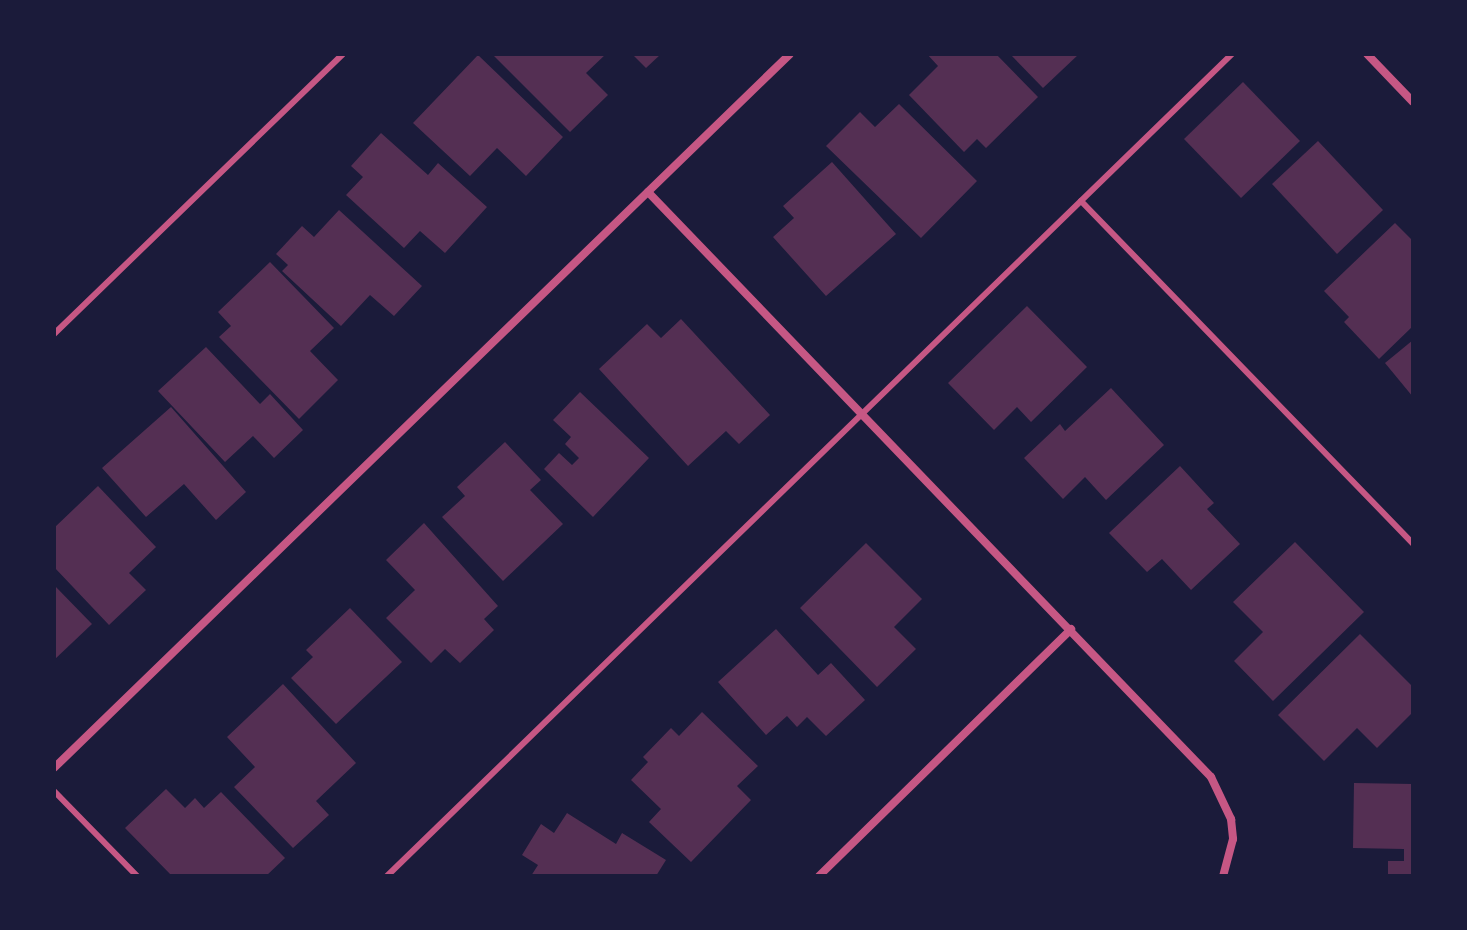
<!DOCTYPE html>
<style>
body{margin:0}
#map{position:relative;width:1467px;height:930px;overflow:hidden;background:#1b1b3a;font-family:Lato,sans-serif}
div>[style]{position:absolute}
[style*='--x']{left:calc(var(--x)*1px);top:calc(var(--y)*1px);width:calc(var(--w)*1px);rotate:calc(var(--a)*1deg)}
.building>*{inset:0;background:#542f53}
.service>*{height:6px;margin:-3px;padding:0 3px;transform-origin:3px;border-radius:3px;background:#c65784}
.minor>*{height:8px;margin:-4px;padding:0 4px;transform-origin:4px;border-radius:4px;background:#c65784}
span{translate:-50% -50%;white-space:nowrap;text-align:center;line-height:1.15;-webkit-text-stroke:6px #1b1b3a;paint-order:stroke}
.frame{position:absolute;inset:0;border:56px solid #1b1b3a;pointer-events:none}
</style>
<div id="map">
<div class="building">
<div style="clip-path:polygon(492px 54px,606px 54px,586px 73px,608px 95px,570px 132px)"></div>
<div style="clip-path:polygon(632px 54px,661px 54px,646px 68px)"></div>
<div style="clip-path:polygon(927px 54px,996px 54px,1038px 97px,986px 148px,977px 139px,964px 152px,909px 95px,938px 66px)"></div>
<div style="clip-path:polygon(1010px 54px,1079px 54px,1043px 88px)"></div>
<div style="clip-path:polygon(478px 55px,563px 137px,526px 176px,497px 148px,470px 176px,413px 123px)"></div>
<div style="clip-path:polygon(1243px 82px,1300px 141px,1241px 198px,1184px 139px)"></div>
<div style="clip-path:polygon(899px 104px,977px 181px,921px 238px,826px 146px,860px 112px,875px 127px)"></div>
<div style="clip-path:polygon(381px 133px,428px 175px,438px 163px,487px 207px,445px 253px,420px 231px,404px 248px,346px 195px,363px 177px,351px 166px)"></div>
<div style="clip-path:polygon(1318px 141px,1383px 210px,1337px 254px,1272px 184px)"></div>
<div style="clip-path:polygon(832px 162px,896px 234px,826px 296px,773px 237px,794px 218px,783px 206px)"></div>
<div style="clip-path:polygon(339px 210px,422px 286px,394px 316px,370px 295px,341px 326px,282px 271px,288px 265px,276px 254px,302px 226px,314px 237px)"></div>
<div style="clip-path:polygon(1395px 223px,1413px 241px,1413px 326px,1379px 359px,1344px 322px,1349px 317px,1324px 291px)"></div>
<div style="clip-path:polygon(270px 262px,334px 328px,310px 351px,338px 380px,299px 419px,219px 337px,231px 326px,218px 312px)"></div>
<div style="clip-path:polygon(1027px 306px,1087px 367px,1031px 422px,1017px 407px,994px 430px,948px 383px)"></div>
<div style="clip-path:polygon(681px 319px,770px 415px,739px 444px,726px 431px,688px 466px,599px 369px,647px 324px,661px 338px)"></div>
<div style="clip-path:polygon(1413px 340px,1413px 397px,1385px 363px)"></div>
<div style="clip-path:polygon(206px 347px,260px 404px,270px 394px,303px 430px,274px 458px,253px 436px,225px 462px,158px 391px)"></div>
<div style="clip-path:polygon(1111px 388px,1164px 445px,1106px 500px,1085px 477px,1063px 499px,1024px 458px,1060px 424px,1065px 431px)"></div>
<div style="clip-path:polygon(580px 392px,649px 458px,593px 517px,544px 469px,559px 453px,572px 465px,579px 458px,565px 444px,571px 437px,553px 420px)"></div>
<div style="clip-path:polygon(171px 407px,246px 492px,216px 520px,184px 484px,146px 517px,102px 468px)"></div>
<div style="clip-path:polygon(505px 442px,541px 480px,530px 490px,563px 524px,503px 581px,442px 517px,465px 496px,457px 487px)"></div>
<div style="clip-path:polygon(1180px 466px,1214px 503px,1207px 509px,1240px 544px,1191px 590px,1162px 559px,1147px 572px,1109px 533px)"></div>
<div style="clip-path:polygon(98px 486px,156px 547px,129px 573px,146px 590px,109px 625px,54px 567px,54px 528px)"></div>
<div style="clip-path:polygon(424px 523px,498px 606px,484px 619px,494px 630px,460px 663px,445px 649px,431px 663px,386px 618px,415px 590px,386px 560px)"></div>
<div style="clip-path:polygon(1295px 542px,1364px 612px,1273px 701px,1234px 661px,1263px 632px,1233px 602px)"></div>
<div style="clip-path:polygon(866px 543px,922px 599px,894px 627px,916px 649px,877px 687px,800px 608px)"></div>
<div style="clip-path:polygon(54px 585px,92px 624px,54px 660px)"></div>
<div style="clip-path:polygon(350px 608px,402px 662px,336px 724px,291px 678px,313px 657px,306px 650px)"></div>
<div style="clip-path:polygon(776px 629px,818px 675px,831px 663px,865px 700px,826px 736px,807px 717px,797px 727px,787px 716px,766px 735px,718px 682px)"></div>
<div style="clip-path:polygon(1360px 634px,1413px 687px,1413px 712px,1377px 748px,1357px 728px,1324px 761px,1278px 715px)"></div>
<div style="clip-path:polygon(283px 684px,356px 763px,316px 801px,329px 815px,293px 848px,234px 787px,255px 767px,227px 737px)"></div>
<div style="clip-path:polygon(702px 712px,758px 766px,737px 786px,751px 800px,691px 862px,649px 822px,661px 809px,631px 780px,648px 762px,643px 757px,671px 728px,679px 736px)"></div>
<div style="clip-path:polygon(1354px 783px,1413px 784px,1413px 876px,1388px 876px,1388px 861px,1404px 861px,1404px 849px,1353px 848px)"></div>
<div style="clip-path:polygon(166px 789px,185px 808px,195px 798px,204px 808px,221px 792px,285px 858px,266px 876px,172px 876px,125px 828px)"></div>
<div style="clip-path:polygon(567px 813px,616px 844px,622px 833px,666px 860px,656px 876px,531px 876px,538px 865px,522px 855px,541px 824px,554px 833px)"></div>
</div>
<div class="service">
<div style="--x:1081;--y:201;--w:477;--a:45.9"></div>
<div style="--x:54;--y:334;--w:402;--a:-44.1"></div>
<div style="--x:54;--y:791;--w:119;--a:45.7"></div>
<div style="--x:387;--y:876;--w:1179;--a:-44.21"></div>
</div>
<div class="minor">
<div style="--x:1367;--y:54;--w:66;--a:46.2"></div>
<div style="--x:648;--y:192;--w:812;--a:46.1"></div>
<div style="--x:1211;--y:777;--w:47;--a:64.5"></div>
<div style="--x:1231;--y:819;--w:20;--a:84"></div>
<div style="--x:1233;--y:839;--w:38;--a:105"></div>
<div style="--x:54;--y:768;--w:1025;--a:-44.13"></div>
<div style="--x:819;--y:876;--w:353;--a:-44.4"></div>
</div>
<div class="frame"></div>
</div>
